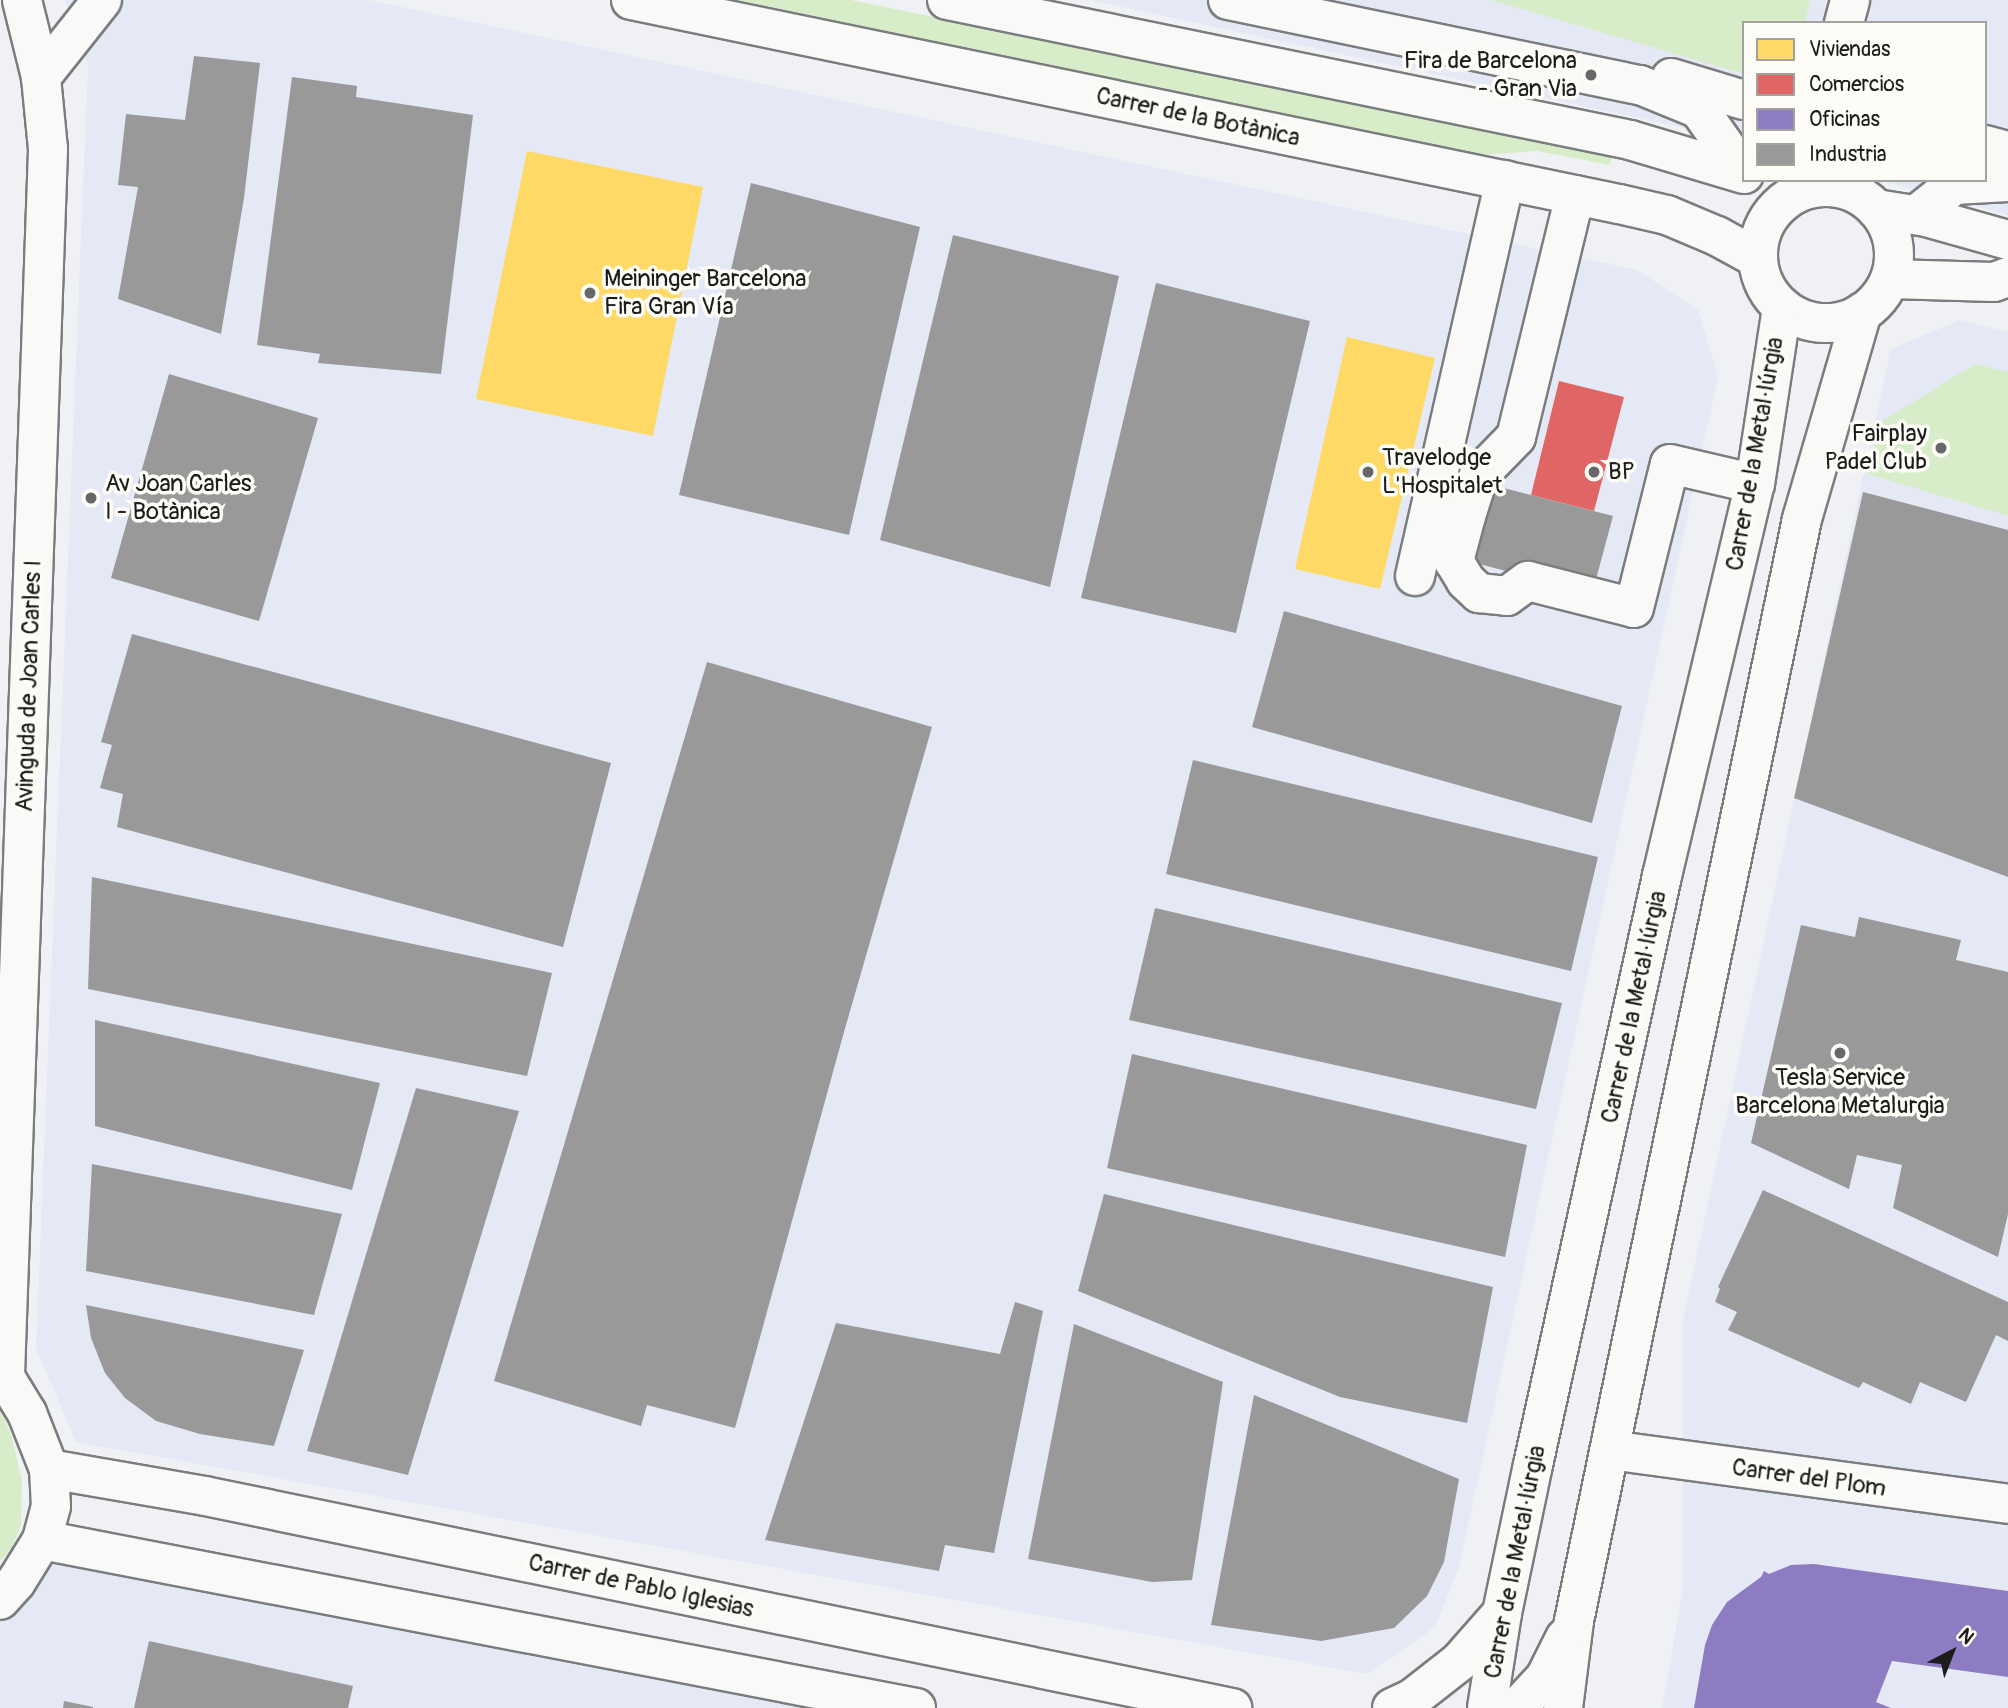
<!DOCTYPE html>
<meta charset="utf-8">
<style>
body{margin:0}
#map{position:relative;width:2008px;height:1708px;overflow:hidden;background:#f0f1f4;font-family:Pangolin,sans-serif}
div>[style]{position:absolute}
[style*='--x']{left:calc(var(--x)*1px);top:calc(var(--y)*1px);width:calc(var(--w)*1px);rotate:calc(var(--a)*1deg)}
.built>*{inset:0;background:#e5e9f5}
.green>*{inset:0;background:#d7edc9}
.homes>*{inset:0;background:#ffd966}
.shops>*{inset:0;background:#e06666}
.offices>*{inset:0;background:#8e7cc3}
.industry>*{inset:0;background:#999}
.roads{filter:drop-shadow(2px 0 #7b7c7d) drop-shadow(-2px 0 #7b7c7d) drop-shadow(0 2px #7b7c7d) drop-shadow(0 -2px #7b7c7d)}
.minor>*{height:38px;margin:-19px;padding:0 19px;transform-origin:19px;border-radius:19px;background:#f9faf8}
.minor>.ring{margin:-19px;padding:0;box-sizing:content-box;background:none;border:38px solid #f9faf8;border-radius:50%}
.dots>*{width:19px;height:19px;translate:-50% -50%;box-sizing:border-box;border:4px solid #fdfcf7;border-radius:50%}
span{translate:-50% -50%;white-space:nowrap;text-align:center;line-height:1.15;-webkit-text-stroke:7px #fdfcf7;paint-order:stroke}
.poi-label{font-size:24px;color:#1c1c1c}
.right{translate:-100% -50%;text-align:right}
.left{translate:0 -50%;text-align:left}
.street-label{font-size:24px;color:#1c1c1c}
.legend{position:absolute;left:1742px;top:21px;width:245px;height:161px;box-sizing:border-box;background:#fdfcf7;border:2px solid #a3a29f;margin:0;padding:9px 12px;list-style:none;font-size:21px;color:#1c1c1c}
.legend li{display:flex;align-items:center;gap:14px;height:35px}
.legend b{width:35px;border:2px solid #a3a29f}
.north{position:absolute;left:1917px;top:1617px;width:70px;height:70px;-webkit-text-stroke:5px #fdfcf7;paint-order:stroke;rotate:42deg;font-size:19px;font-weight:700;line-height:28px;text-align:center;color:#1c1c1c}
.north::after{content:'';display:block;margin:auto;width:24px;height:32px;background:#1c1c1c;clip-path:polygon(50% 0,100% 100%,50% 72%,0 100%)}
</style>
<div id="map">
<div class="built">
<div style="clip-path:polygon(65px 0,369px 0,1637px 270px,1698px 310px,1718px 377px,1459px 1567px,1435px 1627px,1368px 1674px,76px 1442px,36px 1348px,88px 65px)"></div>
<div style="clip-path:polygon(1090px 0,2008px 0,2008px 215px,1879px 180px,1985px 180px,1985px 23px,1744px 23px,1744px 144px,1680px 127px)"></div>
<div style="clip-path:polygon(1960px 320px,2008px 332px,2008px 1708px,1662px 1708px,1683px 1589px,1683px 1320px,1866px 462px,1891px 349px)"></div>
<div style="clip-path:polygon(42px 1540px,916px 1708px,0 1708px,0 1596px)"></div>
</div>
<div class="green">
<div style="clip-path:polygon(738px 0,851px 0,1612px 156px,1610px 165px,1537px 151px,1483px 155px)"></div>
<div style="clip-path:polygon(1491px 0,1811px 0,1804px 23px,1744px 23px,1744px 74px)"></div>
<div style="clip-path:polygon(1975px 364px,2008px 372px,2008px 516px,1868px 474px,1879px 423px)"></div>
<div style="clip-path:polygon(0 1409px,11px 1434px,22px 1480px,21px 1525px,12px 1547px,0 1562px)"></div>
</div>
<div class="homes">
<div style="clip-path:polygon(527px 151px,703px 187px,653px 436px,476px 399px)"></div>
<div style="clip-path:polygon(1347px 337px,1435px 358px,1380px 589px,1295px 569px)"></div>
</div>
<div class="shops">
<div style="clip-path:polygon(1559px 381px,1624px 397px,1594px 511px,1531px 495px)"></div>
</div>
<div class="offices">
<div style="clip-path:polygon(1814px 1564px,2008px 1591px,2008px 1677px,1892px 1661px,1876px 1702px,1891px 1708px,1694px 1708px,1705px 1645px,1712px 1625px,1727px 1602px,1761px 1577px,1764px 1571px,1769px 1574px,1791px 1565px)"></div>
</div>
<div class="industry">
<div style="clip-path:polygon(194px 56px,260px 63px,244px 198px,221px 334px,118px 299px,138px 187px,118px 185px,126px 114px,185px 120px)"></div>
<div style="clip-path:polygon(292px 77px,357px 86px,356px 97px,473px 115px,441px 374px,318px 363px,320px 354px,257px 345px)"></div>
<div style="clip-path:polygon(751px 183px,920px 227px,849px 535px,679px 495px)"></div>
<div style="clip-path:polygon(953px 235px,1119px 276px,1050px 587px,880px 540px)"></div>
<div style="clip-path:polygon(1156px 283px,1310px 321px,1236px 633px,1081px 598px)"></div>
<div style="clip-path:polygon(169px 374px,318px 418px,259px 621px,111px 578px)"></div>
<div style="clip-path:polygon(1484px 483px,1613px 516px,1595px 583px,1517px 562px,1514px 573px,1463px 560px)"></div>
<div style="clip-path:polygon(1863px 492px,2008px 530px,2008px 877px,1794px 798px)"></div>
<div style="clip-path:polygon(1284px 611px,1622px 706px,1592px 823px,1252px 727px)"></div>
<div style="clip-path:polygon(132px 634px,611px 763px,563px 947px,117px 827px,123px 794px,100px 788px,112px 745px,101px 742px)"></div>
<div style="clip-path:polygon(707px 662px,932px 727px,844px 1032px,735px 1428px,647px 1405px,641px 1426px,494px 1381px)"></div>
<div style="clip-path:polygon(1193px 760px,1598px 857px,1571px 971px,1166px 874px)"></div>
<div style="clip-path:polygon(92px 877px,552px 973px,527px 1076px,88px 989px)"></div>
<div style="clip-path:polygon(1155px 908px,1562px 1003px,1536px 1109px,1129px 1020px)"></div>
<div style="clip-path:polygon(1859px 917px,1961px 940px,1956px 960px,2008px 972px,2008px 1214px,1998px 1257px,1893px 1208px,1902px 1165px,1857px 1155px,1849px 1189px,1751px 1143px,1801px 925px,1855px 937px)"></div>
<div style="clip-path:polygon(95px 1020px,380px 1083px,352px 1190px,95px 1126px)"></div>
<div style="clip-path:polygon(1132px 1054px,1527px 1145px,1505px 1257px,1107px 1168px)"></div>
<div style="clip-path:polygon(416px 1088px,519px 1111px,408px 1475px,307px 1451px)"></div>
<div style="clip-path:polygon(92px 1164px,342px 1214px,314px 1315px,86px 1271px)"></div>
<div style="clip-path:polygon(1763px 1190px,2008px 1302px,2008px 1341px,1996px 1335px,1966px 1402px,1920px 1382px,1911px 1404px,1863px 1382px,1859px 1388px,1728px 1330px,1737px 1312px,1715px 1302px,1720px 1289px,1718px 1287px)"></div>
<div style="clip-path:polygon(1104px 1194px,1493px 1287px,1467px 1423px,1340px 1397px,1078px 1291px)"></div>
<div style="clip-path:polygon(1015px 1302px,1043px 1311px,994px 1553px,945px 1545px,939px 1571px,765px 1540px,836px 1323px,1000px 1354px)"></div>
<div style="clip-path:polygon(86px 1305px,304px 1350px,274px 1446px,200px 1434px,156px 1421px,125px 1398px,105px 1373px,91px 1338px)"></div>
<div style="clip-path:polygon(1074px 1324px,1223px 1382px,1192px 1580px,1152px 1582px,1028px 1559px)"></div>
<div style="clip-path:polygon(1254px 1395px,1459px 1479px,1444px 1562px,1427px 1596px,1394px 1628px,1321px 1641px,1211px 1625px)"></div>
<div style="clip-path:polygon(149px 1641px,353px 1686px,348px 1708px,134px 1708px)"></div>
<div style="clip-path:polygon(64px 1701px,93px 1707px,93px 1708px,63px 1708px)"></div>
</div>
<div class="roads">
<div class="minor">
<div style="--x:631;--y:0;--w:1009;--a:11.67"></div>
<div style="--x:1619;--y:204;--w:49;--a:12.9"></div>
<div style="--x:1667;--y:215;--w:54;--a:22.8"></div>
<div style="--x:1717;--y:236;--w:46;--a:28.8"></div>
<div style="--x:947;--y:0;--w:697;--a:11.58"></div>
<div style="--x:1630;--y:140;--w:119;--a:16.6"></div>
<div style="--x:1228;--y:0;--w:421;--a:11.7"></div>
<div style="--x:1640;--y:85;--w:64;--a:22.1"></div>
<div style="--x:1699;--y:109;--w:78;--a:54.9"></div>
<div style="--x:1844;--y:23;--w:24;--a:-75"></div>
<div style="--x:41;--y:77;--w:98;--a:-51.6"></div>
<div style="--x:1671;--y:78;--w:76;--a:16.8"></div>
<div style="--x:1985;--y:145;--w:24;--a:15"></div>
<div class="ring" style="left:1758px;top:187px;width:98px;height:98px"></div>
<div style="--x:1575;--y:195;--w:249;--a:103.7"></div>
<div style="--x:1516;--y:437;--w:53;--a:134.2"></div>
<div style="--x:1479;--y:475;--w:43;--a:107.6"></div>
<div style="--x:1466;--y:516;--w:47;--a:104.9"></div>
<div style="--x:1454;--y:561;--w:23;--a:59"></div>
<div style="--x:1466;--y:581;--w:18;--a:43"></div>
<div style="--x:1479;--y:593;--w:28;--a:6"></div>
<div style="--x:1507;--y:596;--w:26;--a:-36"></div>
<div style="--x:1528;--y:581;--w:109;--a:14.3"></div>
<div style="--x:1634;--y:608;--w:148;--a:-76"></div>
<div style="--x:1670;--y:464;--w:87;--a:13.2"></div>
<div style="--x:1876;--y:209;--w:51;--a:9.1"></div>
<div style="--x:1926;--y:217;--w:85;--a:15.7"></div>
<div style="--x:1916;--y:215;--w:48;--a:-38.3"></div>
<div style="--x:1954;--y:185;--w:54;--a:-3.2"></div>
<div style="--x:1890;--y:279;--w:104;--a:1.7"></div>
<div style="--x:1994;--y:282;--w:15;--a:-20"></div>
<div style="--x:1415;--y:576;--w:406;--a:-77.2"></div>
<div style="--x:0;--y:1369;--w:52;--a:58.5"></div>
<div style="--x:27;--y:1413;--w:60;--a:68.6"></div>
<div style="--x:49;--y:1469;--w:37;--a:87"></div>
<div style="--x:51;--y:1506;--w:35;--a:105"></div>
<div style="--x:42;--y:1540;--w:49;--a:121.8"></div>
<div style="--x:16;--y:1582;--w:24;--a:132"></div>
<div style="--x:5;--y:1375;--w:1227;--a:-87.99"></div>
<div style="--x:48;--y:149;--w:72;--a:-95.6"></div>
<div style="--x:41;--y:77;--w:79;--a:-103.9"></div>
<div style="--x:1610;--y:1450;--w:402;--a:7.7"></div>
<div style="--x:49;--y:1469;--w:158;--a:9.8"></div>
<div style="--x:205;--y:1496;--w:1049;--a:11.66"></div>
<div style="--x:42;--y:1540;--w:890;--a:10.88"></div>
<div style="--x:1392;--y:1708;--w:23;--a:-25"></div>
<div style="--x:1413;--y:1698;--w:58;--a:-38"></div>
<div style="--x:1459;--y:1662;--w:65;--a:-48.7"></div>
<div style="--x:1487;--y:1708;--w:96;--a:-81"></div>
<div style="--x:1502;--y:1613;--w:151;--a:-78.2"></div>
<div style="--x:1533;--y:1465;--w:603;--a:-77.65"></div>
<div style="--x:1662;--y:876;--w:403;--a:-76.7"></div>
<div style="--x:1755;--y:484;--w:179;--a:-81.3"></div>
<div style="--x:1517;--y:1708;--w:41;--a:-47"></div>
<div style="--x:1545;--y:1678;--w:45;--a:-63.4"></div>
<div style="--x:1563;--y:1708;--w:88;--a:-82.8"></div>
<div style="--x:1574;--y:1621;--w:1125;--a:-78.31"></div>
<div style="--x:1802;--y:519;--w:215;--a:-73.8"></div>
</div>
</div>
<div class="dots">
<div style="left:1591px;top:75px;background:#666768"></div>
<div style="left:590px;top:293px;background:#666768"></div>
<div style="left:1941px;top:448px;background:#666768"></div>
<div style="left:1368px;top:472px;background:#666768"></div>
<div style="left:1594px;top:472px;background:#666768"></div>
<div style="left:91px;top:498px;background:#666768"></div>
<div style="left:1840px;top:1053px;background:#666768"></div>
</div>
<div class="poi-label">
<span class="right" style="left:1577px;top:75px">Fira de Barcelona<br>- Gran Via</span>
<span class="left" style="left:604px;top:293px">Meininger Barcelona<br>Fira Gran Vía</span>
<span class="right" style="left:1927px;top:448px">Fairplay<br>Padel Club</span>
<span class="left" style="left:1382px;top:472px">Travelodge<br>L'Hospitalet</span>
<span class="left" style="left:1608px;top:472px">BP</span>
<span class="left" style="left:105px;top:498px">Av Joan Carles<br>I - Botànica</span>
<span style="left:1840px;top:1092px">Tesla Service<br>Barcelona Metalurgia</span>
</div>
<div class="street-label">
<span style="left:1198px;top:117px;rotate:12deg">Carrer de la Botànica</span>
<span style="left:1755px;top:454px;rotate:-80deg">Carrer de la Metal·lúrgia</span>
<span style="left:29px;top:686px;rotate:-88deg">Avinguda de Joan Carles I</span>
<span style="left:1634px;top:1007px;rotate:-78deg">Carrer de la Metal·lúrgia</span>
<span style="left:1809px;top:1478px;rotate:8deg">Carrer del Plom</span>
<span style="left:1515px;top:1562px;rotate:-79deg">Carrer de la Metal·lúrgia</span>
<span style="left:641px;top:1586px;rotate:12deg">Carrer de Pablo Iglesias</span>
</div>
<ul class="legend">
<li><b style="height:19px;background:#ffd966"></b>Viviendas</li>
<li><b style="height:19px;background:#e06666"></b>Comercios</li>
<li><b style="height:19px;background:#8e7cc3"></b>Oficinas</li>
<li><b style="height:19px;background:#999"></b>Industria</li>
</ul>
<div class="north">N</div>
</div>
